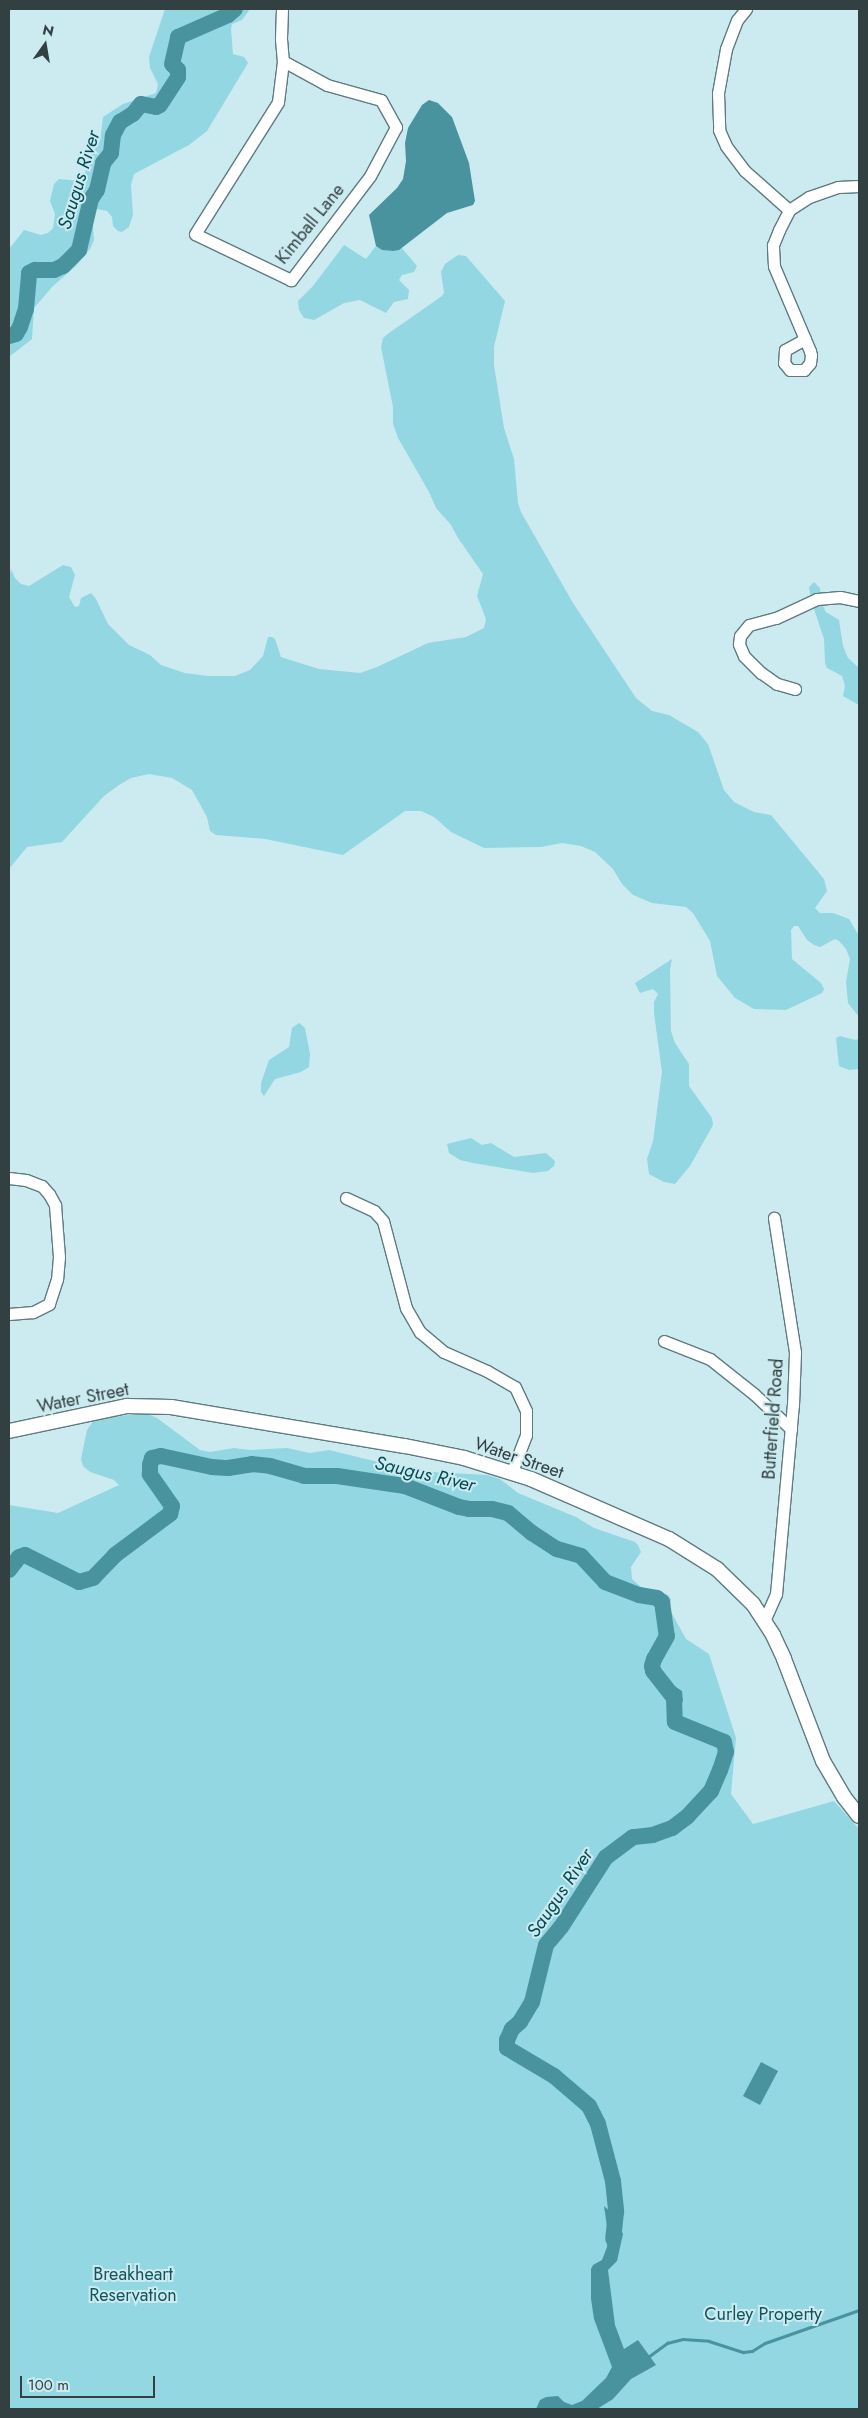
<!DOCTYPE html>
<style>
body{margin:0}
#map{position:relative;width:868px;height:2418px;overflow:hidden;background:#ccebf0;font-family:Jost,sans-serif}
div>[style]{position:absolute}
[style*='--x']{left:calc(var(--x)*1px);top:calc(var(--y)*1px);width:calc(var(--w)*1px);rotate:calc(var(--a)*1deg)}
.green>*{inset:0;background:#93d7e2}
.water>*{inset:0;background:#49939f}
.stream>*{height:2.5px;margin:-1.25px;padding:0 1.25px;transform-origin:1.25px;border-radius:1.25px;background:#49939f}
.river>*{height:16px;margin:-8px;padding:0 8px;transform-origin:8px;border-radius:8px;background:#49939f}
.roads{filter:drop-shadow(1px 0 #5f7b80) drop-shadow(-1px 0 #5f7b80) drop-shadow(0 1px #5f7b80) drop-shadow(0 -1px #5f7b80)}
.minor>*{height:11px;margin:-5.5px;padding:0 5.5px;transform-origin:5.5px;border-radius:5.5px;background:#fff}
.major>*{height:14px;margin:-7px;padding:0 7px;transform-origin:7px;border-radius:7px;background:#fff}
span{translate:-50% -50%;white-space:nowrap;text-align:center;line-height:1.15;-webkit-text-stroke:4px #ccebf0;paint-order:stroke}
.street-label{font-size:18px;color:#334042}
.park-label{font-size:18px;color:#12535c}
.water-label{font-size:19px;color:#044a54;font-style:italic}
.frame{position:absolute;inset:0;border:10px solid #334042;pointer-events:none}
.north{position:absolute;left:20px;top:20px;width:50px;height:50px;-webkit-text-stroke:4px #ccebf0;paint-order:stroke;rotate:13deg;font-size:14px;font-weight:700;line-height:20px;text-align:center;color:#334042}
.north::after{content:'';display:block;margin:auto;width:18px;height:22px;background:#334042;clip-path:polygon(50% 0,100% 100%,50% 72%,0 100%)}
.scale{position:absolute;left:20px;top:2376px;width:135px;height:22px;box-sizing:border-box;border:2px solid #334042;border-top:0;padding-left:6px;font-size:15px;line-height:18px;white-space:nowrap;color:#334042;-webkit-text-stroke:4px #ccebf0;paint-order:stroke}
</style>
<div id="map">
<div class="green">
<div style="clip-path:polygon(165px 9px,250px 9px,242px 20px,232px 24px,231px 29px,233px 54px,244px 57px,248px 63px,207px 131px,189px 145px,134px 174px,131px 185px,133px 215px,129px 227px,122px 232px,118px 231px,113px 226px,112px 217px,107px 211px,97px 209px,92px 215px,94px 240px,90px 249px,76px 266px,53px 286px,34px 308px,32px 339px,9px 357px,9px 249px,24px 230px,41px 235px,48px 233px,53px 228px,55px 214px,50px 201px,54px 184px,59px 179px,80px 181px,83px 178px,92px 154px,100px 141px,103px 117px,123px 104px,156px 93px,158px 84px,150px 68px,149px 57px)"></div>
<div style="clip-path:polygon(344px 245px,366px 259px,376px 246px,389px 251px,401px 247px,417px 266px,414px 272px,402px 275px,399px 280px,409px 290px,408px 299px,394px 302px,386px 313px,360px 300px,344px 303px,314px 320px,304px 318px,299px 310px,298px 301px,313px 286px)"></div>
<div style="clip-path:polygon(458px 255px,466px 256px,505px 301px,494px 347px,494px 365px,504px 428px,514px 459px,518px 503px,521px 512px,573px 603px,636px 698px,652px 711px,669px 715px,698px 732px,708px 744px,724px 790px,734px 802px,754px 812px,771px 815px,824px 879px,827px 891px,815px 908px,820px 913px,833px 913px,849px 919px,859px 936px,859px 1017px,848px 1003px,846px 982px,850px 959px,846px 949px,839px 941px,835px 939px,820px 947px,814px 945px,807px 940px,798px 926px,794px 926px,791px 930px,792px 959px,821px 983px,824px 989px,822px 993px,786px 1010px,754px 1009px,735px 998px,717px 976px,710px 941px,693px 913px,686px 907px,652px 903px,633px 895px,622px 884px,613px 869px,595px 852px,581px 846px,562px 843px,541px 847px,484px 848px,451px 832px,434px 817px,421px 811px,405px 811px,343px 855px,265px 839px,216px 835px,210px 831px,207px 817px,192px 790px,172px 778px,149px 774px,131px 778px,119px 785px,104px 796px,62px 842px,27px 847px,9px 869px,9px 579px,11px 569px,15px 578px,21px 584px,29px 586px,63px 565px,71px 567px,75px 575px,69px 597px,75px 607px,79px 606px,81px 598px,91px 593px,96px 599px,108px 624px,129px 645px,150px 655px,161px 665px,185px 673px,208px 676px,235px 676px,250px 670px,263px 656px,268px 637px,272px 637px,275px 639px,281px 657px,319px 669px,360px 673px,377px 667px,428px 643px,466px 637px,484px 628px,486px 619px,477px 596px,483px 574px,458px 538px,451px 525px,436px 508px,429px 492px,398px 438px,393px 424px,393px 407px,381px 347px,383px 338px,389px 333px,442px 296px,444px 293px,441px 272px,445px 264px)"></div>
<div style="clip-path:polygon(814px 582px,820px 588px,821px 602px,826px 612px,839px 620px,843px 646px,848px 658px,859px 668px,859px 705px,843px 696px,845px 686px,842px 676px,827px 668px,825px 663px,824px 639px,811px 600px,809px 587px)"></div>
<div style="clip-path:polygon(672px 959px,670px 970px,671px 1031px,675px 1043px,689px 1064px,689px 1086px,712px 1118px,713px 1125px,690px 1166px,675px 1184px,664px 1182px,649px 1174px,647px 1159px,653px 1141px,662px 1072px,654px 1013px,654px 1002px,658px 994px,653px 989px,640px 993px,635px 983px)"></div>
<div style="clip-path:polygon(299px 1023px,305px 1028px,310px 1054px,309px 1067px,301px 1072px,275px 1079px,264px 1096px,261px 1092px,261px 1083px,269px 1060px,289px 1047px,292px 1028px)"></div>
<div style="clip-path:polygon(840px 1036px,855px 1040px,859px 1039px,859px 1069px,849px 1070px,839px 1066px,836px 1038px)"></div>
<div style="clip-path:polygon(471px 1138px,482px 1145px,491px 1143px,514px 1157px,546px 1153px,555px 1161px,554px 1166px,548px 1171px,533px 1173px,473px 1163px,460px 1160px,449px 1153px,447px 1144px)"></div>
<div style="clip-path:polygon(146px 1413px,157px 1418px,200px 1450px,210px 1452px,234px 1448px,250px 1450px,287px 1448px,310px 1453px,329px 1450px,415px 1471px,487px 1475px,500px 1479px,518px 1493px,576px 1517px,594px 1528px,635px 1542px,638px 1545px,641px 1552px,631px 1567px,632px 1579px,641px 1587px,668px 1595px,671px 1599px,670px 1610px,686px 1639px,709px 1654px,736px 1738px,731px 1794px,753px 1824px,834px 1801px,859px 1829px,859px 2409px,9px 2409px,9px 1505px,58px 1513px,119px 1485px,114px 1480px,90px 1472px,83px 1466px,81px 1459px,87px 1430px,93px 1421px,103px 1418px)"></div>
</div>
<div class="water">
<div style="clip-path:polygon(429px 100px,438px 103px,452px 117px,469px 163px,475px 201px,473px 205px,447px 213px,399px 250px,393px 251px,382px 250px,376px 246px,369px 215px,397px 188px,403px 179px,406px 161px,405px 143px,408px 128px,422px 105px)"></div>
<div style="clip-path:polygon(652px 1666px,665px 1680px,682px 1691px,683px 1701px,674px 1715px,673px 1708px,652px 1676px)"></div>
<div style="clip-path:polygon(761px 2062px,778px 2071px,760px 2105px,743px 2096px)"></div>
<div style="clip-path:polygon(604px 2206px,615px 2216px,623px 2234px,617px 2261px,608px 2270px,615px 2325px,624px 2349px,638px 2340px,656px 2365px,631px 2379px,613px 2399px,597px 2409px,536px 2409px,540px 2400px,546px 2397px,558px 2396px,564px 2402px,572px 2405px,582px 2401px,606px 2378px,612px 2367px,594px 2319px,591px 2299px,591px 2269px,593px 2265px,602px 2260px,607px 2247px,608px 2233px)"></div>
</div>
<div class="stream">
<div style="--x:648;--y:2357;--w:24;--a:-36"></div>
<div style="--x:667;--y:2343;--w:16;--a:-14"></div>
<div style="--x:683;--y:2339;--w:26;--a:4"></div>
<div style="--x:709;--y:2341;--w:36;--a:18"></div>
<div style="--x:743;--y:2352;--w:9;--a:-6"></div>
<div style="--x:752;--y:2351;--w:15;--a:-32"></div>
<div style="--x:765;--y:2343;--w:100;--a:-19.3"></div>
</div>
<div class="river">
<div style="--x:9;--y:336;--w:7;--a:-16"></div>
<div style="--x:16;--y:334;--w:8;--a:-60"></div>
<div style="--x:20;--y:327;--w:19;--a:-72"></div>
<div style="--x:26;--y:309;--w:36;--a:-85"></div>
<div style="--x:29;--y:273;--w:7;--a:-27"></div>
<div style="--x:35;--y:270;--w:19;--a:0"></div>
<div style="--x:54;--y:270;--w:10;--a:-24"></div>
<div style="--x:63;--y:266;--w:23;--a:-45"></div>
<div style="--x:79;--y:250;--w:52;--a:-76.8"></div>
<div style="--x:91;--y:199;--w:11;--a:-56"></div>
<div style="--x:97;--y:190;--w:28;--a:-77"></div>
<div style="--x:103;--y:163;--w:13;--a:-51"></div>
<div style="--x:111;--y:153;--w:18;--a:-84"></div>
<div style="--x:113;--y:135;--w:15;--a:-62"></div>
<div style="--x:120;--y:122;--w:15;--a:-32"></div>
<div style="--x:133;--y:114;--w:13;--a:-51"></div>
<div style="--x:141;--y:104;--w:15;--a:11"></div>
<div style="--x:156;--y:107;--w:4;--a:-27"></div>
<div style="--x:160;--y:105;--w:33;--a:-57"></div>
<div style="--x:178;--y:77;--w:7;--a:-90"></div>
<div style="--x:178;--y:70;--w:8;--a:-135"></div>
<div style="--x:172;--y:64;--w:28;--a:-77"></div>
<div style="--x:178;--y:37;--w:55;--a:-23.7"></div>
<div style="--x:228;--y:15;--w:9;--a:-41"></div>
<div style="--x:9;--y:1570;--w:16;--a:-52"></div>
<div style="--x:19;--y:1557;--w:6;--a:-18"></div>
<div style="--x:25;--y:1555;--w:60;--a:26.6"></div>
<div style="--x:79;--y:1582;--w:15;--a:-16"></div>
<div style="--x:93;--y:1578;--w:32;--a:-46"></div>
<div style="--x:115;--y:1555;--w:69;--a:-36.7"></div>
<div style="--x:170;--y:1514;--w:8;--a:-76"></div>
<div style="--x:172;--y:1506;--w:39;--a:-125"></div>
<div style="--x:150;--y:1474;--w:9;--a:-90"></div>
<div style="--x:150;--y:1465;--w:7;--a:-74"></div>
<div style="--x:152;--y:1458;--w:9;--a:-13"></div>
<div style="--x:161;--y:1456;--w:52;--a:12.2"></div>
<div style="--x:212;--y:1467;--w:16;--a:4"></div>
<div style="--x:228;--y:1468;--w:24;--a:-9"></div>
<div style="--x:252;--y:1464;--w:18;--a:6"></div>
<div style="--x:270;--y:1466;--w:35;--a:16"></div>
<div style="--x:304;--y:1476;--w:33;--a:0"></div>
<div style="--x:337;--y:1476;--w:69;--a:8.4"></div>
<div style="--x:405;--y:1486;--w:58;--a:21.3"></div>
<div style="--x:459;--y:1507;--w:10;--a:11"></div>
<div style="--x:469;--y:1509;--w:23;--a:0"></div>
<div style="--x:492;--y:1509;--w:16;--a:14"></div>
<div style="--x:508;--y:1513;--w:31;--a:40"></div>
<div style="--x:532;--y:1533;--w:30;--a:33"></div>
<div style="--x:557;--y:1549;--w:25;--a:16"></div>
<div style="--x:581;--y:1556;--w:35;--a:47"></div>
<div style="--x:605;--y:1582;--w:36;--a:21"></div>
<div style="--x:639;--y:1595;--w:18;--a:9"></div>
<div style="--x:657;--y:1598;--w:6;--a:39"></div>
<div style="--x:662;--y:1602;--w:34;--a:82"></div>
<div style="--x:667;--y:1636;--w:26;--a:119"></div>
<div style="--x:654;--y:1659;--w:7;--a:106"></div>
<div style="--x:652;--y:1666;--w:5;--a:79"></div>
<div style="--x:653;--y:1671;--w:34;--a:52"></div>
<div style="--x:674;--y:1698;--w:24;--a:88"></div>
<div style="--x:675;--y:1722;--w:53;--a:22.2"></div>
<div style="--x:724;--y:1742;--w:10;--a:79"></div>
<div style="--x:726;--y:1752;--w:19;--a:108"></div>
<div style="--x:720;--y:1770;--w:23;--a:113"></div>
<div style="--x:711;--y:1791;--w:34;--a:133"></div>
<div style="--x:688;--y:1816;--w:20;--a:143"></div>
<div style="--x:672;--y:1828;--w:20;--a:160"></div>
<div style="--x:653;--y:1835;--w:20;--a:174"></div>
<div style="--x:633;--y:1837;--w:34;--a:143"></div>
<div style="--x:606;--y:1857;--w:83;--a:122.7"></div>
<div style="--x:561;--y:1927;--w:23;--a:130"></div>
<div style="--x:546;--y:1945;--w:59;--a:103.8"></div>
<div style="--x:532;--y:2002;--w:23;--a:121"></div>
<div style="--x:520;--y:2022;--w:11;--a:139"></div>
<div style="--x:512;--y:2029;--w:12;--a:114"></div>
<div style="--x:507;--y:2040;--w:8;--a:90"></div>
<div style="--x:507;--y:2048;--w:55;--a:30.8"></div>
<div style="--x:554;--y:2076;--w:46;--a:40.6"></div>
<div style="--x:589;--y:2106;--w:20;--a:63"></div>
<div style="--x:598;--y:2124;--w:59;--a:75.3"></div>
<div style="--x:613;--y:2181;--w:31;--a:84"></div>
<div style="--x:616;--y:2212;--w:27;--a:96"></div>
</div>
<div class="roads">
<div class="minor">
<div style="--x:282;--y:9;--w:30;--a:92"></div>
<div style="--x:281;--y:39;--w:22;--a:85"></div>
<div style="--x:283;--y:61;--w:50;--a:28.6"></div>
<div style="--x:327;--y:85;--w:56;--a:15.5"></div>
<div style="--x:381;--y:100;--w:31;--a:61"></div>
<div style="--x:396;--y:127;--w:55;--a:118"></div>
<div style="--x:370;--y:176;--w:131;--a:127.2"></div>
<div style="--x:291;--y:280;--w:106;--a:-154.4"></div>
<div style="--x:195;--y:234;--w:156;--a:-57.8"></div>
<div style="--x:278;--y:102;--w:41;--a:-83"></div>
<div style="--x:746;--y:9;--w:14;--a:129"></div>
<div style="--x:737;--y:20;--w:31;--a:111"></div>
<div style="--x:726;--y:49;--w:45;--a:100.3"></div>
<div style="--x:718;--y:93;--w:37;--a:88"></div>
<div style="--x:719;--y:130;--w:17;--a:66"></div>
<div style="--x:726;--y:146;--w:31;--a:53"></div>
<div style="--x:745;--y:171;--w:59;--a:41.6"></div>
<div style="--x:805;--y:339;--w:23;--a:151"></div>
<div style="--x:785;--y:350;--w:13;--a:94"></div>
<div style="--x:784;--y:363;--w:9;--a:49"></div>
<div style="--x:790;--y:370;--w:14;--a:0"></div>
<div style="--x:804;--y:370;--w:9;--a:-49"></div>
<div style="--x:810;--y:363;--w:8;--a:-83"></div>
<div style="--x:811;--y:355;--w:4;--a:-104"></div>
<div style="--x:810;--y:351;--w:92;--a:-113"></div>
<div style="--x:774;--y:266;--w:21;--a:-93"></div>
<div style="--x:773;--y:245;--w:16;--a:-68"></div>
<div style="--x:779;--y:230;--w:22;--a:-63"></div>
<div style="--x:789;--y:210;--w:24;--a:-33"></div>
<div style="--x:809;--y:197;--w:31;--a:-19"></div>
<div style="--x:838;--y:187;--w:21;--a:-3"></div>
<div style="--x:795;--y:689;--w:19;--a:-164"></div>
<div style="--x:777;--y:684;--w:19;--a:-145"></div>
<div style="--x:761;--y:673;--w:24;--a:-135"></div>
<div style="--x:744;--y:656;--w:13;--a:-113"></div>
<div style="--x:739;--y:644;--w:8;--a:-83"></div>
<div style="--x:740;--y:636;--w:14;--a:-51"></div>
<div style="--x:749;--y:625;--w:28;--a:-15"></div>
<div style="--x:776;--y:618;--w:45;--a:-24.9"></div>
<div style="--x:817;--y:599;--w:23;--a:-5"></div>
<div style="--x:840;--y:597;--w:19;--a:12"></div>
<div style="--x:9;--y:1178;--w:17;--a:7"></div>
<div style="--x:26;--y:1180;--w:17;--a:21"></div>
<div style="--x:42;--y:1186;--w:11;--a:49"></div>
<div style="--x:49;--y:1194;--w:13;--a:61"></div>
<div style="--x:55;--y:1205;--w:52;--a:85.6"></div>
<div style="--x:59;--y:1257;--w:22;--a:95"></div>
<div style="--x:57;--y:1279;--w:26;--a:108"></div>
<div style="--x:49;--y:1304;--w:18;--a:153"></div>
<div style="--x:33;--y:1312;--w:24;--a:175"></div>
<div style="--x:346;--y:1198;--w:31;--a:25"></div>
<div style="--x:374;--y:1211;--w:13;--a:48"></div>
<div style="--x:383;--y:1221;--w:90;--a:75.2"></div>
<div style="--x:406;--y:1308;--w:28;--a:60"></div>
<div style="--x:420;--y:1332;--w:31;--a:40"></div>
<div style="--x:444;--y:1352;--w:47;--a:23.8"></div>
<div style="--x:487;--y:1371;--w:32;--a:30"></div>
<div style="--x:515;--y:1387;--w:26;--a:65"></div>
<div style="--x:526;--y:1411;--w:24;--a:90"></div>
<div style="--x:526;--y:1435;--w:40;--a:111"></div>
<div style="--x:664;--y:1341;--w:49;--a:21.4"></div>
<div style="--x:710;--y:1359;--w:56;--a:38.5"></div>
<div style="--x:754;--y:1394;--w:51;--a:43.4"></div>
<div style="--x:764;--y:1621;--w:30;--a:-66"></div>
<div style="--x:776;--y:1594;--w:190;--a:-84.9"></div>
<div style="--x:793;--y:1405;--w:53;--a:-87.8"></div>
<div style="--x:795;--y:1352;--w:136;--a:-98.9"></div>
</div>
<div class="major">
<div style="--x:9;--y:1431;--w:121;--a:-12"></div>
<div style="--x:127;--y:1406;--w:44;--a:1.3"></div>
<div style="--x:171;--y:1407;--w:237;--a:9.5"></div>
<div style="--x:405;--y:1446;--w:60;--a:11.5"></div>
<div style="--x:464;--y:1458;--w:70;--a:17.4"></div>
<div style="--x:531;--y:1479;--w:150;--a:23.5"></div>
<div style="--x:669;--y:1539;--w:57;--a:32"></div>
<div style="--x:717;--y:1569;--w:50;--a:44.2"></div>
<div style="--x:753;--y:1604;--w:37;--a:57"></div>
<div style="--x:773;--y:1635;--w:26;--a:65"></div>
<div style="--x:784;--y:1659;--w:109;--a:69.1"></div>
<div style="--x:823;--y:1761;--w:42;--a:59.7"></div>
<div style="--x:844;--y:1797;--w:24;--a:52"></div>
</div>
</div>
<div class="street-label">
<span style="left:310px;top:224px;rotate:-51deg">Kimball Lane</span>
<span style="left:83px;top:1398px;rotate:-11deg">Water Street</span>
<span style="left:773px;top:1419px;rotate:-86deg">Butterfield Road</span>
<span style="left:519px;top:1458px;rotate:19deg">Water Street</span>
</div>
<div class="park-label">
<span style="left:133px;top:2285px">Breakheart<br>Reservation</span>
<span style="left:763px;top:2314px">Curley Property</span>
</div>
<div class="water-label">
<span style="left:79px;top:180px;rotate:-73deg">Saugus River</span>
<span style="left:425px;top:1474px;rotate:13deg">Saugus River</span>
<span style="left:560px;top:1893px;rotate:-56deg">Saugus River</span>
</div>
<div class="frame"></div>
<div class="north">N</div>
<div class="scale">100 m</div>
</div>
